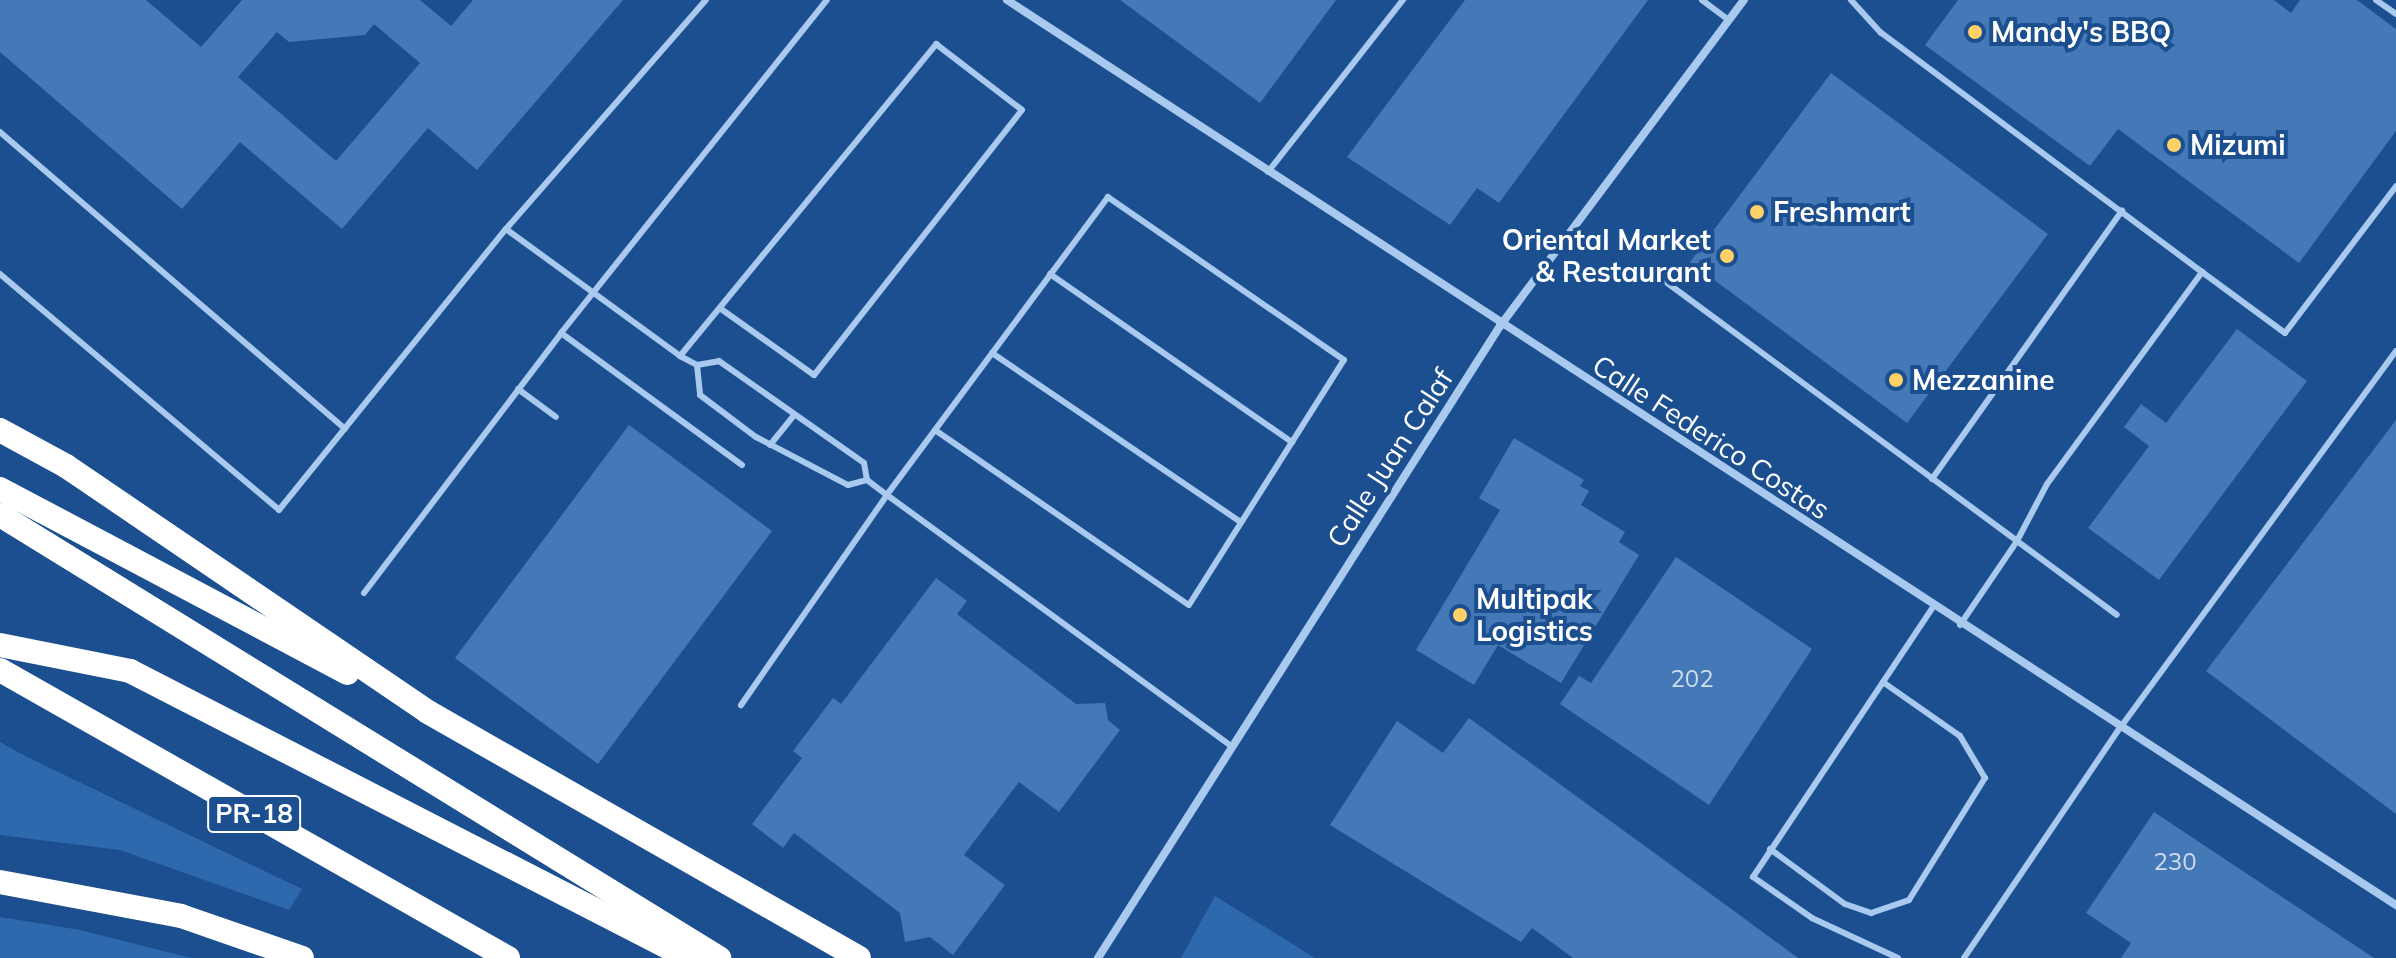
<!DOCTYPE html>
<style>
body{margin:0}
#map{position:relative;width:2396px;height:958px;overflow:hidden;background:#1b4f8f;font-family:Mulish,sans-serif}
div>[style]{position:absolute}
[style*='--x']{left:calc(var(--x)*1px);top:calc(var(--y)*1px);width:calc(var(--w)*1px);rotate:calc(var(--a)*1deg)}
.green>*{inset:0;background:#2e69ad}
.building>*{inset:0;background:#4478b7}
.service>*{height:6px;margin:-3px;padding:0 3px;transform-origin:3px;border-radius:3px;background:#a9c9ee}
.minor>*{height:8px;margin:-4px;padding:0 4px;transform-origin:4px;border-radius:4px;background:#a9c9ee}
.motorway>*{height:24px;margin:-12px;padding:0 12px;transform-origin:12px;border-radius:12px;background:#fff}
.dots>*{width:22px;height:22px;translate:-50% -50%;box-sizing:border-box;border:4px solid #1b4f8f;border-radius:50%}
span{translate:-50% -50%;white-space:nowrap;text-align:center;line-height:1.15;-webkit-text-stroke:8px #1b4f8f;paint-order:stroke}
.number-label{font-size:24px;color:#d0dded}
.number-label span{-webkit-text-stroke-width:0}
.shield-label span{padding:2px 6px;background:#1b4f8f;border:2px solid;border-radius:6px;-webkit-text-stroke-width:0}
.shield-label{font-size:26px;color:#fff;font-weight:700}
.poi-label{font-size:28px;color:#fff;font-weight:700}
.left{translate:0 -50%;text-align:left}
.right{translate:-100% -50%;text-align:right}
.street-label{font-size:28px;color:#fff}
</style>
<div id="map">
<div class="green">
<div style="clip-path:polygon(0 742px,25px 756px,302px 889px,289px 910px,120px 850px,0 835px)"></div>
<div style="clip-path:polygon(1215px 896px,1315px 958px,1181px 958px)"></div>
<div style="clip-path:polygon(0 917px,80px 930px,191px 958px,0 958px)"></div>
</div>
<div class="building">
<div style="clip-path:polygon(evenodd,0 0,146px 0,201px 47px,242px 0,420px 0,451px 26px,473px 0,623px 0,477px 170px,428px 128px,342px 229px,240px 142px,182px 209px,0 52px,0 0,374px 24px,420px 63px,336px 161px,238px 77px,277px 32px,289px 42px,365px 35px,374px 24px)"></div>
<div style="clip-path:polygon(1120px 0,1336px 0,1260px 103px)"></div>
<div style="clip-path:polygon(1465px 0,1648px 0,1499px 203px,1477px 188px,1450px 225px,1347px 157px)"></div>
<div style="clip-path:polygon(1958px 0,2274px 0,2291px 13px,2300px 0,2357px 0,2396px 29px,2396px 131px,2299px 263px,2118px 129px,2090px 166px,1925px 45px)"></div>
<div style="clip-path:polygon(1831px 73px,2048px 234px,1907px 423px,1690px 262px)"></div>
<div style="clip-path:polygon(2237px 329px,2307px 381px,2159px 580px,2088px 528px,2149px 446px,2124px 427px,2141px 404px,2166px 423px)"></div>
<div style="clip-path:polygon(2396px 420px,2396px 814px,2206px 671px)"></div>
<div style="clip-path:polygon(629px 425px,772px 531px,598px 764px,455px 658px)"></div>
<div style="clip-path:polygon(1514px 438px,1584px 480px,1580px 486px,1589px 491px,1581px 505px,1625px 532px,1619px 542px,1639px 555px,1561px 683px,1498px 645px,1474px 685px,1416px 650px,1500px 510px,1479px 498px)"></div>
<div style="clip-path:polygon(1676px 557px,1812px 649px,1709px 805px,1560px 704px,1579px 676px,1591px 683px)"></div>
<div style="clip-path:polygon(936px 578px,967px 601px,957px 614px,1076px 704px,1105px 703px,1108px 720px,1120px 730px,1059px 812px,1019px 782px,964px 855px,1005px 885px,953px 955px,930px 937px,905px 942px,900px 913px,794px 833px,783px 848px,752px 824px,802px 758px,793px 751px,833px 698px,841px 704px)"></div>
<div style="clip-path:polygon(1469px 718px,1730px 908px,1798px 958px,1573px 958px,1532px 928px,1521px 942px,1330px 825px,1397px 721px,1443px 753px)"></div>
<div style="clip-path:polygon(2154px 812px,2374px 958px,2121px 958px,2131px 943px,2086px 913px)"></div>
</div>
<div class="service">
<div style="--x:1702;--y:0;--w:34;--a:37"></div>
<div style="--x:2376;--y:0;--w:24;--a:35"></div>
<div style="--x:0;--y:132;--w:455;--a:40.7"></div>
<div style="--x:1268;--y:172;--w:219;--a:-51.9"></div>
<div style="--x:506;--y:229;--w:215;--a:36.1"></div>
<div style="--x:680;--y:356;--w:404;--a:-50.6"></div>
<div style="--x:936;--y:44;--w:108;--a:37.5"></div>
<div style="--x:1022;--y:110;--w:337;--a:128.1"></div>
<div style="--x:814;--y:375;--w:114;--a:-144.6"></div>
<div style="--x:1651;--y:271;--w:455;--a:36.4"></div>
<div style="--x:2017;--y:541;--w:64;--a:-62.2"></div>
<div style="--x:2047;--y:484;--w:263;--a:-53.8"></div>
<div style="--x:2202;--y:272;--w:400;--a:-143.3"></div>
<div style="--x:1881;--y:33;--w:45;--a:-132.3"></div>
<div style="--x:2202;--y:272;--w:103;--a:36.3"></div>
<div style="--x:2285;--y:333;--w:184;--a:-52.9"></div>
<div style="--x:0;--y:274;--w:365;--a:40.2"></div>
<div style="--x:279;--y:510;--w:361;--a:-51.1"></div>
<div style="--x:506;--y:229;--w:304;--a:-48.9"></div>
<div style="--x:1050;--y:274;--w:295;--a:34.8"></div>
<div style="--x:561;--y:333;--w:224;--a:36.1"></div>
<div style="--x:992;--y:353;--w:301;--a:34.2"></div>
<div style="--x:680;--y:356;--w:19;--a:28"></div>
<div style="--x:697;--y:365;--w:22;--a:-10"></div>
<div style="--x:719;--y:361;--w:177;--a:35.1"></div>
<div style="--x:864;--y:463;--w:17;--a:80"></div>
<div style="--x:867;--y:480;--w:25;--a:37"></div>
<div style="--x:887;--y:495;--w:256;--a:124.8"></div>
<div style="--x:697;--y:365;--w:30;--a:84"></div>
<div style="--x:700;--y:395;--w:70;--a:36.9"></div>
<div style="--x:756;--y:437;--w:104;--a:27.6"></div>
<div style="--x:848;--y:485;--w:20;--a:-15"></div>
<div style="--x:518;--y:389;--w:47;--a:36.4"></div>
<div style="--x:935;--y:430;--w:308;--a:34.6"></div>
<div style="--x:1189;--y:605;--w:290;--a:-57.7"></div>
<div style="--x:1344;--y:360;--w:287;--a:-145.4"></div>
<div style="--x:1108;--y:197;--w:371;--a:126.6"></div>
<div style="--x:887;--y:495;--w:427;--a:36.1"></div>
<div style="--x:770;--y:445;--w:38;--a:-51"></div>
<div style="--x:1932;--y:479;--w:329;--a:-54.7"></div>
<div style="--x:364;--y:593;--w:326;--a:-52.8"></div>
<div style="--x:561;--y:333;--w:426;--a:-51.4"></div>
<div style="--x:1960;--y:625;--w:102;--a:-55.8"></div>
<div style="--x:2017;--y:541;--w:124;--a:36.5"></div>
<div style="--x:1770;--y:849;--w:93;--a:36.3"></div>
<div style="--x:1845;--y:904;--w:28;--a:19"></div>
<div style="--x:1871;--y:913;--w:40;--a:-18.9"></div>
<div style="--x:1909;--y:900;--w:144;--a:-58.1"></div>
<div style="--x:1985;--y:778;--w:49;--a:-120.8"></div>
<div style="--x:1960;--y:736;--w:94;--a:-145"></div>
<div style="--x:1898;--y:958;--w:95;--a:-155.1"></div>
<div style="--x:1812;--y:918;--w:72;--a:-145.2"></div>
<div style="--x:1753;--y:877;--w:324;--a:-56.3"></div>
<div style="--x:1964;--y:958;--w:278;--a:-55.9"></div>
<div style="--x:2120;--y:728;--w:467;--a:-53.8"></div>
</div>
<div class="minor">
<div style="--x:1007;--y:0;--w:1658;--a:33.09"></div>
<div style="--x:1098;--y:958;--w:749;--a:-57.54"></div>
<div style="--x:1500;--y:326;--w:407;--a:-53.2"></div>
</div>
<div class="motorway">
<div style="--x:0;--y:430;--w:75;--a:28.6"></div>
<div style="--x:66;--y:466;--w:438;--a:34.2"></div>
<div style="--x:428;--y:712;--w:496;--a:29.7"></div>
<div style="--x:0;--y:489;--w:393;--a:27.9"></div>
<div style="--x:0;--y:515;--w:845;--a:31.64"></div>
<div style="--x:0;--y:645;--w:133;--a:11.3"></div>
<div style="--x:130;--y:671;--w:628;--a:27.18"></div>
<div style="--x:0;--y:670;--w:584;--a:29.55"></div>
<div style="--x:0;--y:882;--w:184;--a:10.6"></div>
<div style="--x:181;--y:916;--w:128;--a:19.1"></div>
</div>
<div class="dots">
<div style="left:1975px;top:32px;background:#ffd166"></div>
<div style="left:2174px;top:145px;background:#ffd166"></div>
<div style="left:1757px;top:212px;background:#ffd166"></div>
<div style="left:1727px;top:256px;background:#ffd166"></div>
<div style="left:1896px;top:380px;background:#ffd166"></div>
<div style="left:1460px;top:615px;background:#ffd166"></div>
</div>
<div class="number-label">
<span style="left:1692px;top:679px">202</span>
<span style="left:2175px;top:862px">230</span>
</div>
<div class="shield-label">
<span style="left:254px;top:814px">PR-18</span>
</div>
<div class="poi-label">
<span class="left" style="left:1991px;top:32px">Mandy's BBQ</span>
<span class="left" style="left:2190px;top:145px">Mizumi</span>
<span class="left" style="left:1773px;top:212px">Freshmart</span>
<span class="right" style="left:1711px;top:256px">Oriental Market<br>&amp; Restaurant</span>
<span class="left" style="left:1912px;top:380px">Mezzanine</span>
<span class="left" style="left:1476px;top:615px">Multipak<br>Logistics</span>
</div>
<div class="street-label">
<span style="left:1711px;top:437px;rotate:33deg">Calle Federico Costas</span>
<span style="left:1390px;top:458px;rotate:-57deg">Calle Juan Calaf</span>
</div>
</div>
